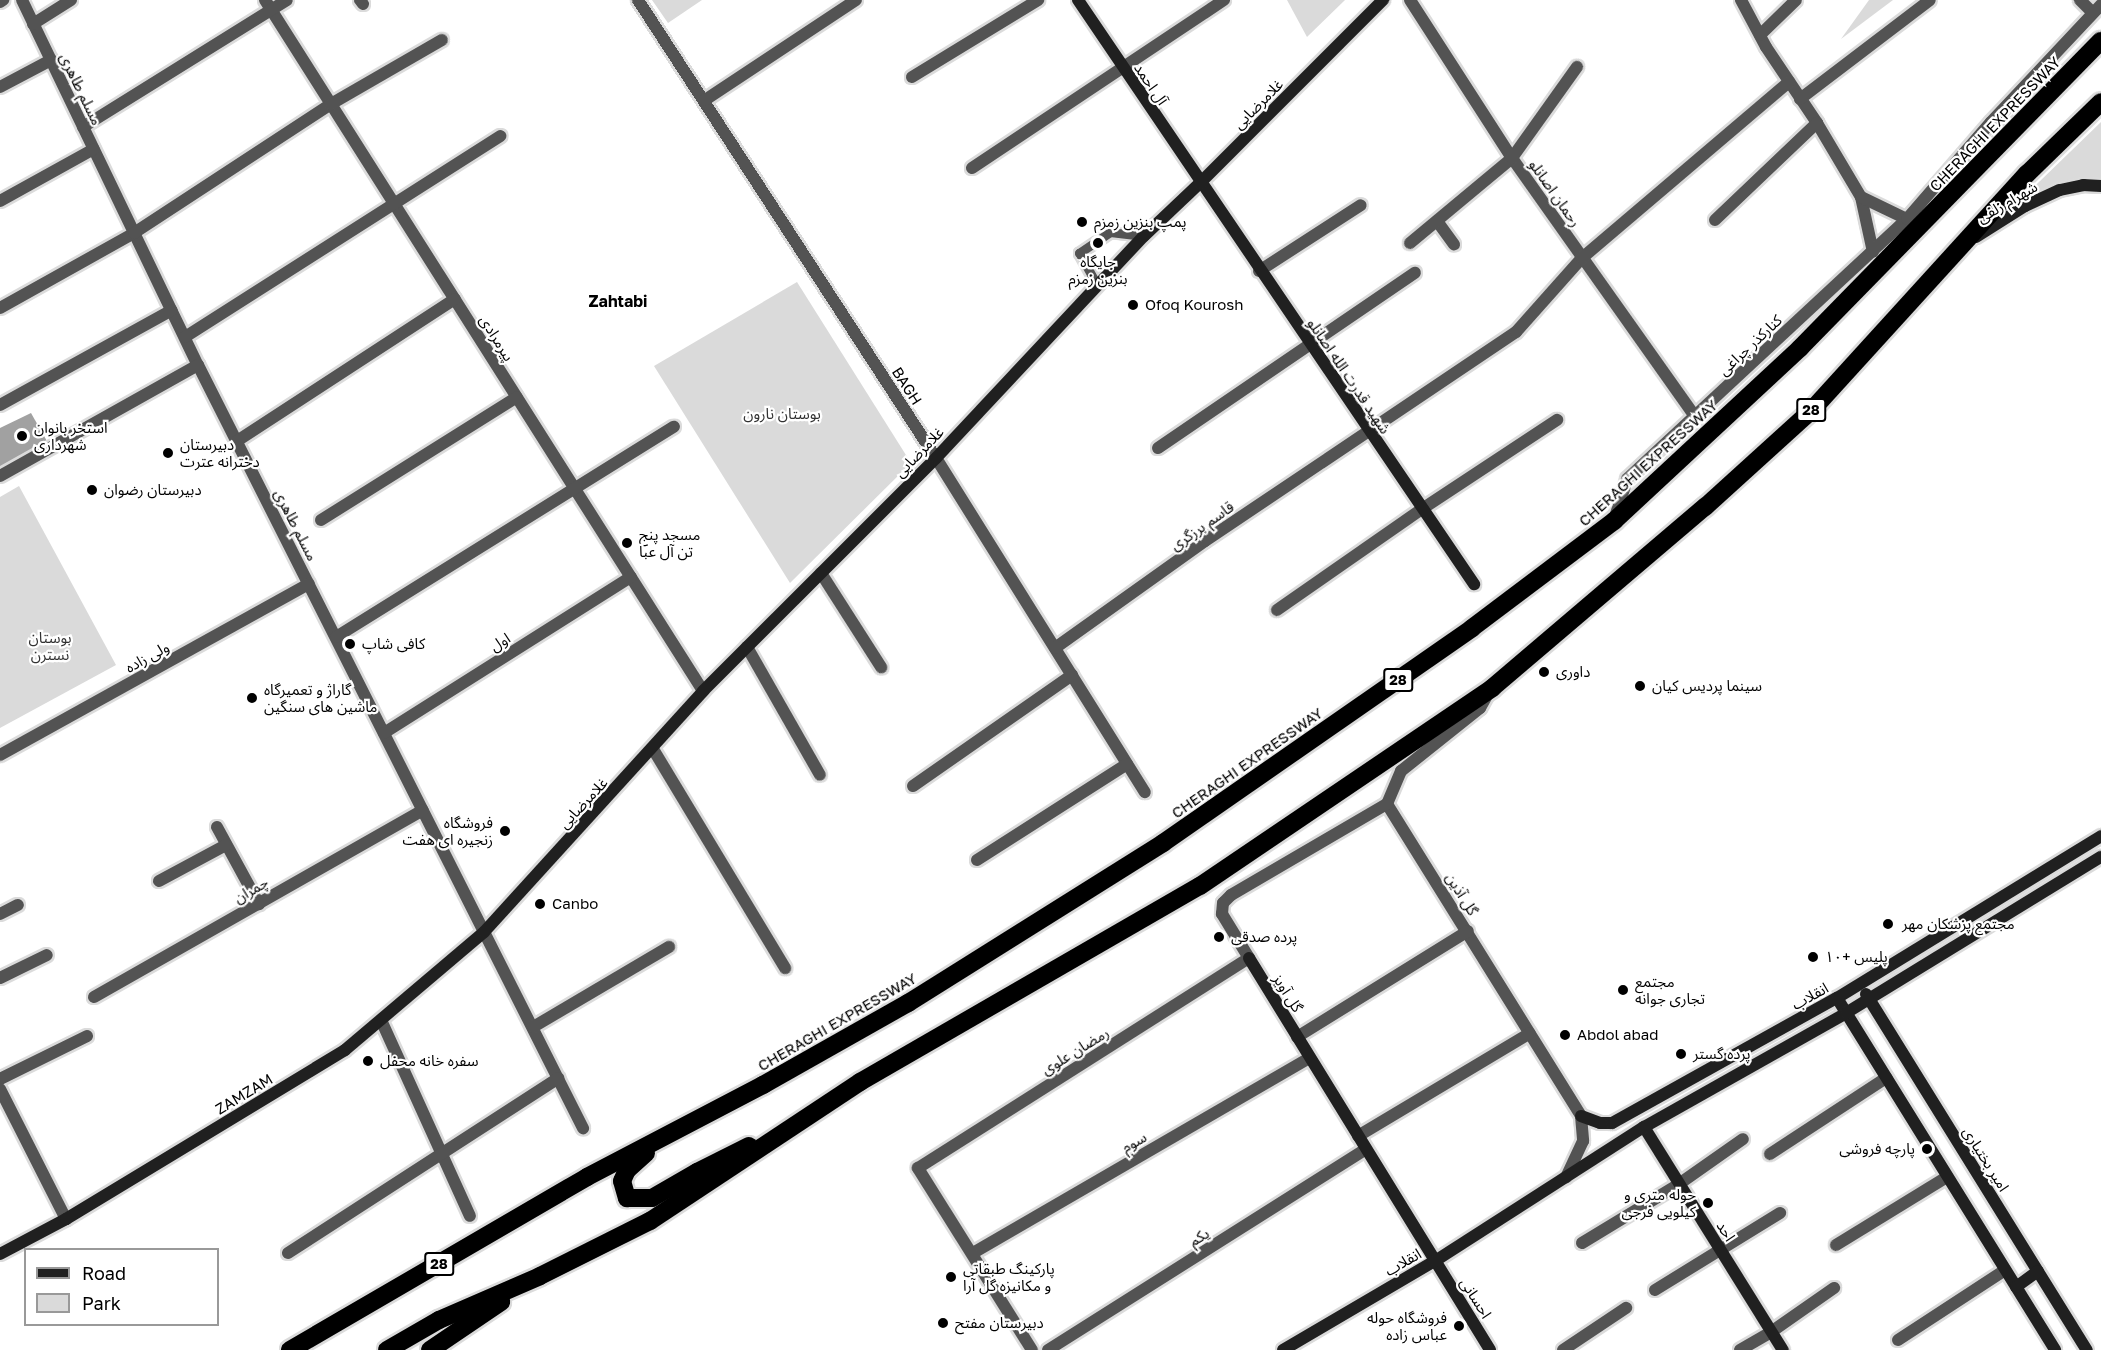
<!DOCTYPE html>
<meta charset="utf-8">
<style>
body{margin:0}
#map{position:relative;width:2101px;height:1350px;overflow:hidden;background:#fff;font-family:"Golos Text","Noto Sans Arabic",sans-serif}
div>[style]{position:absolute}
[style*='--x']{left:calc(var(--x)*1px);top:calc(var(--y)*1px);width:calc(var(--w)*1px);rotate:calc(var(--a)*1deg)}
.green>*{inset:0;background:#dadada}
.water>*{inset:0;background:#a1a1a1}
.roads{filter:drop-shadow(2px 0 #dbdbdb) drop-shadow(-2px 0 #dbdbdb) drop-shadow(0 2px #dbdbdb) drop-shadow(0 -2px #dbdbdb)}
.lane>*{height:9px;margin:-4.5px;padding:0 4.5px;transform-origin:4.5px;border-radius:4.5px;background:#535353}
.street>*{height:12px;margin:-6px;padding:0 6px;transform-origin:6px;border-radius:6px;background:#535353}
.secondary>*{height:12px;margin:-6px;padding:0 6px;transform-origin:6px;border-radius:6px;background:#202020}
.highway>*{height:18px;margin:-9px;padding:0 9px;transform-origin:9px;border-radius:9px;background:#000}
.dots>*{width:16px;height:16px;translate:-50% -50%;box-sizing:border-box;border:3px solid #fff;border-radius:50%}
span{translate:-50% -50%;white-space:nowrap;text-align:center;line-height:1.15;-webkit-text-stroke:4.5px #fff;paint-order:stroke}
.shield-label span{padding:2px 4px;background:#fff;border:2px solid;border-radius:4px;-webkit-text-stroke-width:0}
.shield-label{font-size:14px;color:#000;font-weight:700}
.street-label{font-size:15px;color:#000}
.poi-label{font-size:15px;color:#000}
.left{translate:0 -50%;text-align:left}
.right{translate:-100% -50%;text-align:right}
.park-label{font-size:15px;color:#313131}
.neighbourhood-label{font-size:16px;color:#000;font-weight:700}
.legend{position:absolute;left:24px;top:1248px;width:195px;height:78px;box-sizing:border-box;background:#fff;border:2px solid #999;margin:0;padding:8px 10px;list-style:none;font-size:18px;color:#000}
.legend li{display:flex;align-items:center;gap:12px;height:30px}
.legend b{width:30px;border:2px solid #999}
</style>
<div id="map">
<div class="green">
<div style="clip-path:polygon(652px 0,702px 0,668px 23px)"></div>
<div style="clip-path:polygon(1287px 0,1345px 0,1307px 37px)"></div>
<div style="clip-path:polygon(1869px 0,1893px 0,1841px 39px)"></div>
<div style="clip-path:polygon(2101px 122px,2101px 181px,2079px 179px,2055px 184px,2041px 190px,2005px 215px)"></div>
<div style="clip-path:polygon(797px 282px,911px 463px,790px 583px,654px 366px)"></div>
<div style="clip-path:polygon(19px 486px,116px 665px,0 728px,0 497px)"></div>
</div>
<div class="water">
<div style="clip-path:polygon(31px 413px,48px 443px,0 468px,0 428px)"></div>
</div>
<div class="roads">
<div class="lane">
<div style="--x:1097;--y:285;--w:37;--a:-119"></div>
<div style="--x:1079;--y:253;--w:37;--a:-34"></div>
<div style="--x:1110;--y:232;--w:34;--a:7"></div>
</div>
<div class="street">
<div style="--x:22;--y:0;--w:405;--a:64.3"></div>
<div style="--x:198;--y:365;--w:855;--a:63.23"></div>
<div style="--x:265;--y:0;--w:818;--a:57.63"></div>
<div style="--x:360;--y:0;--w:5;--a:53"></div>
<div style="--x:638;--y:0;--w:546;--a:56.95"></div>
<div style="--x:936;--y:458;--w:394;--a:58"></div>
<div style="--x:1410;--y:0;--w:188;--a:57.2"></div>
<div style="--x:1512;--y:158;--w:316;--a:54.7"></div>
<div style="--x:1741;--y:0;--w:53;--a:62"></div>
<div style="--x:1766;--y:47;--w:92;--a:56.1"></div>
<div style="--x:1817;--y:123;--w:86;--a:59.3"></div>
<div style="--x:1861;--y:197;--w:56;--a:77.7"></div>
<div style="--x:2080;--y:0;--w:18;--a:45"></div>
<div style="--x:0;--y:2;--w:4;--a:-34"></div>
<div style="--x:33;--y:24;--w:45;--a:-32.3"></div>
<div style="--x:1760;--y:35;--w:50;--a:-44.2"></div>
<div style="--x:912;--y:77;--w:148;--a:-31.4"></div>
<div style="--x:0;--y:87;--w:58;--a:-27.9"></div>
<div style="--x:1800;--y:99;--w:163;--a:-37.3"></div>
<div style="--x:705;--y:100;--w:181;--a:-33.5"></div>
<div style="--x:83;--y:127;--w:240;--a:-31.9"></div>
<div style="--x:972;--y:168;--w:303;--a:-33.7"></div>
<div style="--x:1861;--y:197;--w:51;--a:25.6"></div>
<div style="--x:0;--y:201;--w:107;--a:-29"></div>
<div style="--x:1715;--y:220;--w:141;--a:-43.6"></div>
<div style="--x:1437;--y:221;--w:29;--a:54"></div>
<div style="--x:1410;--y:243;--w:133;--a:-39.8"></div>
<div style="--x:1512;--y:158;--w:112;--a:-54.5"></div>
<div style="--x:1259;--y:271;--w:121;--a:-32.9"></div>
<div style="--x:0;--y:308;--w:154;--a:-29.2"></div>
<div style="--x:134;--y:233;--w:235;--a:-33.2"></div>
<div style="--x:331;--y:104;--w:128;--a:-30"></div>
<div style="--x:185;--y:337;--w:374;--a:-32.5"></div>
<div style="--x:0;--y:405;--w:196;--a:-28.9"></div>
<div style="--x:237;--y:441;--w:260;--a:-33.1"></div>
<div style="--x:1158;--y:448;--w:311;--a:-34.3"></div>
<div style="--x:0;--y:476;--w:227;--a:-29.3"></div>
<div style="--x:1615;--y:517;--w:40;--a:-72"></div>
<div style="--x:1627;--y:479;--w:382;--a:-42.9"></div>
<div style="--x:1907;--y:219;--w:128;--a:-49.1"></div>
<div style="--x:1991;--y:122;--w:161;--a:-46.8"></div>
<div style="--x:321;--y:520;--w:231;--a:-32.1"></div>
<div style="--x:821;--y:573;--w:112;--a:57.4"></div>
<div style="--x:1277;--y:610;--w:177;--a:-34.9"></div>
<div style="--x:1422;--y:509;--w:162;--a:-33.4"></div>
<div style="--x:336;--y:637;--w:398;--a:-31.9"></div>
<div style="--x:747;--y:647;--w:147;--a:60.3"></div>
<div style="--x:1055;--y:648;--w:184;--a:-35.5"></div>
<div style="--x:1205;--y:541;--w:375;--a:-33.9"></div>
<div style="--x:1516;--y:332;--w:99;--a:-48.3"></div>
<div style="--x:1582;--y:258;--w:272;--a:-40.4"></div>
<div style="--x:384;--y:733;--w:292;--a:-32.3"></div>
<div style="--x:653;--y:749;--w:256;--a:58.9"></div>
<div style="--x:0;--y:755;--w:353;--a:-29"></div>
<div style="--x:913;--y:786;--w:194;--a:-34.9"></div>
<div style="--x:1387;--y:804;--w:367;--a:58.1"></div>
<div style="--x:1581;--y:1116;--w:25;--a:85"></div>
<div style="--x:1583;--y:1141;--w:40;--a:115"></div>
<div style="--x:1387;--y:804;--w:36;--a:-67"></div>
<div style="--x:1401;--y:771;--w:101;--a:-38.6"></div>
<div style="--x:1480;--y:708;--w:18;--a:-61"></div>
<div style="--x:217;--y:827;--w:88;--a:61.4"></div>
<div style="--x:977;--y:860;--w:178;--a:-32.6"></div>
<div style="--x:159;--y:881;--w:76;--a:-28.2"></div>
<div style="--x:0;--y:914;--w:20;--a:-27"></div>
<div style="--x:0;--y:978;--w:52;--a:-26.1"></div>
<div style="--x:94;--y:997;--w:378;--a:-29.6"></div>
<div style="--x:381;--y:1020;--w:215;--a:65.6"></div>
<div style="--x:533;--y:1027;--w:158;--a:-30.5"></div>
<div style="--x:1297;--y:1037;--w:201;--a:-31.8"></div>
<div style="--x:0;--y:1079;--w:97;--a:-26.3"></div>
<div style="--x:0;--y:1089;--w:146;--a:63.1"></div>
<div style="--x:1358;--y:1136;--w:200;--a:-30.9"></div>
<div style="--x:1770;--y:1154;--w:139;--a:-33.2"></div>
<div style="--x:1582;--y:1243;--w:114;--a:-31.3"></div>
<div style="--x:1679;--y:1184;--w:78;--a:-35.1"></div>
<div style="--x:1836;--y:1245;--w:130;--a:-31.5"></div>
<div style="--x:288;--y:1253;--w:322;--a:-32.9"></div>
<div style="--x:973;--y:1253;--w:389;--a:-30.1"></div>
<div style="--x:1655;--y:1290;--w:147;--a:-31.6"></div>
<div style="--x:1898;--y:1340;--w:128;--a:-33.2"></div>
<div style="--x:1032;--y:1350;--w:215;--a:-122.1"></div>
<div style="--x:918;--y:1168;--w:392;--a:-32.4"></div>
<div style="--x:1249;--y:958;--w:52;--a:-121.5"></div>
<div style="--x:1222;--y:914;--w:11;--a:-85"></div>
<div style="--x:1223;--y:903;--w:11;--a:-45"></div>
<div style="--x:1231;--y:895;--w:181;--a:-30.3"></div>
<div style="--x:1048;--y:1350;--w:376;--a:-32.3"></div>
<div style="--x:1563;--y:1350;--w:76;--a:-33.7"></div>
<div style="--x:1740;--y:1350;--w:36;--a:-30"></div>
<div style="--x:1771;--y:1332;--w:77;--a:-34.9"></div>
</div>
<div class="secondary">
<div style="--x:1078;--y:0;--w:706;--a:55.86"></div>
<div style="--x:1976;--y:237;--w:58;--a:-32.3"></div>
<div style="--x:2025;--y:206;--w:38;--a:-25"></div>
<div style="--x:2060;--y:190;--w:24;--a:-12"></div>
<div style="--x:2083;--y:185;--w:18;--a:3"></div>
<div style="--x:1249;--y:958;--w:460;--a:58.4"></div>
<div style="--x:1866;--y:994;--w:419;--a:58.2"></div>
<div style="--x:1837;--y:998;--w:414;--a:58.2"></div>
<div style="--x:1581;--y:1116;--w:20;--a:20"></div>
<div style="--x:1600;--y:1123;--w:12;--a:0"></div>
<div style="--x:1612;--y:1123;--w:257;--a:-29.1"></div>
<div style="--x:1837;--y:998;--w:310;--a:-31.5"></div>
<div style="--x:1644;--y:1127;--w:263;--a:58.1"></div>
<div style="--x:0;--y:1254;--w:75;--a:-27.9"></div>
<div style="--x:66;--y:1219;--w:326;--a:-31.2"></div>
<div style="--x:345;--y:1050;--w:182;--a:-40.3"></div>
<div style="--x:484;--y:932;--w:326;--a:-47.7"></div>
<div style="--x:703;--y:691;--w:330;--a:-45"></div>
<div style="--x:936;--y:458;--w:304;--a:-46.9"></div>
<div style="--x:1144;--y:236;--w:77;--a:-43.4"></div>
<div style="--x:1200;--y:183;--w:259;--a:-45"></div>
<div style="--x:2016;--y:1287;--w:27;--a:-36"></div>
<div style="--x:1283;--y:1350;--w:176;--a:-30.4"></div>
<div style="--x:1435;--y:1261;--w:248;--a:-32.7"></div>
<div style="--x:1644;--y:1127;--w:232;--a:-29.4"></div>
<div style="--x:1846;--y:1013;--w:299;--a:-31.5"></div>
</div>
<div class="highway">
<div style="--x:646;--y:1153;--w:25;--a:138"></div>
<div style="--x:627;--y:1170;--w:12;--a:114"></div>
<div style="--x:622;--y:1181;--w:18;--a:74"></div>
<div style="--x:627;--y:1198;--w:25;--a:0"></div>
<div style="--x:652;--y:1198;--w:52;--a:-30"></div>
<div style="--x:697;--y:1172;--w:58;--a:-26.6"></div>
<div style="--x:290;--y:1350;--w:344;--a:-30.2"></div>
<div style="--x:587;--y:1177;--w:199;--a:-27.6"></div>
<div style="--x:763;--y:1085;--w:167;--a:-29.5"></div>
<div style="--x:908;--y:1003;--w:301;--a:-32.1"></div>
<div style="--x:1163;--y:843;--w:376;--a:-34.8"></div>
<div style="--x:1472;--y:628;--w:178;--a:-37"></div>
<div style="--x:1614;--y:521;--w:254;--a:-42.9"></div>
<div style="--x:1800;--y:348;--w:430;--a:-45.6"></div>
<div style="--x:387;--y:1350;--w:60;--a:-30"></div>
<div style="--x:439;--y:1320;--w:110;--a:-23.5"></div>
<div style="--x:540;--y:1276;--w:123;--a:-26.6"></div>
<div style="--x:650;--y:1221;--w:252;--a:-33.5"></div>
<div style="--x:860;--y:1082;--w:392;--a:-30"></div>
<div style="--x:1200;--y:886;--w:353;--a:-34.1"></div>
<div style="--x:1492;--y:688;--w:280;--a:-40.4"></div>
<div style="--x:1705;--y:507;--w:143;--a:-42.2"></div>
<div style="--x:1811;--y:411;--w:321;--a:-47.7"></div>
<div style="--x:2027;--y:174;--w:103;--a:-44.2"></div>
<div style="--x:430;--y:1350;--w:86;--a:-34.1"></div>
</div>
</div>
<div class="dots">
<div style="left:1082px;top:222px;background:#000"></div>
<div style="left:1098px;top:243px;background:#000"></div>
<div style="left:1133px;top:305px;background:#000"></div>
<div style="left:22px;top:436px;background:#000"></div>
<div style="left:168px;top:453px;background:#000"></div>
<div style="left:92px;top:490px;background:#000"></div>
<div style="left:627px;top:543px;background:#000"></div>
<div style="left:350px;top:644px;background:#000"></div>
<div style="left:1544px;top:672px;background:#000"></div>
<div style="left:1640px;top:686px;background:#000"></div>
<div style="left:252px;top:698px;background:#000"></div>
<div style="left:505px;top:831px;background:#000"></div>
<div style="left:540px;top:904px;background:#000"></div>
<div style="left:1888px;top:924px;background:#000"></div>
<div style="left:1219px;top:937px;background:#000"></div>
<div style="left:1813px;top:957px;background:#000"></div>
<div style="left:1623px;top:990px;background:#000"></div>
<div style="left:1565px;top:1035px;background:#000"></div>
<div style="left:1681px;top:1054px;background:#000"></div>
<div style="left:368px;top:1061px;background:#000"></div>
<div style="left:1927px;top:1149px;background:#000"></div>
<div style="left:1708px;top:1203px;background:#000"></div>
<div style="left:951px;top:1277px;background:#000"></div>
<div style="left:943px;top:1323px;background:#000"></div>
<div style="left:1459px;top:1326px;background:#000"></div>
</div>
<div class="shield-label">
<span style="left:1811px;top:410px">28</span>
<span style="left:1398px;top:680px">28</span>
<span style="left:439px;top:1264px">28</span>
</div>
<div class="street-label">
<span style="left:1151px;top:84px;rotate:56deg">آل احمد</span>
<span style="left:81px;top:89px;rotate:64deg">مسلم طاهری</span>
<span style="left:1258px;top:104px;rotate:-45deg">غلامرضایی</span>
<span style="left:1995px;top:124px;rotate:-46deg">CHERAGHI EXPRESSWAY</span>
<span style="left:1555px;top:193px;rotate:55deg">رحمان اصانلو</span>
<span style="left:2007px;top:202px;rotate:-30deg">شهرام زلفی</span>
<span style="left:497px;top:338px;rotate:58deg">پیرمرادی</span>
<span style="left:1750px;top:345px;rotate:-43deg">کنارکذر چراغی</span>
<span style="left:1349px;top:376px;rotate:56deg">شهید قدرت الله اصانلو</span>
<span style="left:907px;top:386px;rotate:57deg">BAGH</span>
<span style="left:919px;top:452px;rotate:-46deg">غلامرضایی</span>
<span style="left:1648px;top:463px;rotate:-42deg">CHERAGHI EXPRESSWAY</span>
<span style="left:296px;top:525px;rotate:63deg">مسلم طاهری</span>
<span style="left:1202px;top:526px;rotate:-35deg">قاسم برزگری</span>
<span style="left:500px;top:642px;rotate:-32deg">اول</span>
<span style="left:147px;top:657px;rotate:-29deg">ولی زاده</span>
<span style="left:1247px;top:763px;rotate:-35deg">CHERAGHI EXPRESSWAY</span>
<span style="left:583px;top:803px;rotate:-47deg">غلامرضایی</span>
<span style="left:251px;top:890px;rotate:-30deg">چمران</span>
<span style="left:1462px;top:894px;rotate:58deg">گل آذین</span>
<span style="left:1288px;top:993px;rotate:58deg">گل آویز</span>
<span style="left:1810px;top:996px;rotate:-29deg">انقلاب</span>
<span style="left:837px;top:1022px;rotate:-30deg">CHERAGHI EXPRESSWAY</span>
<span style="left:1075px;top:1051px;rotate:-32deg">رمضان علوی</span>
<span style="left:244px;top:1094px;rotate:-31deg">ZAMZAM</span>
<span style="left:1134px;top:1142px;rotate:-30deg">سوم</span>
<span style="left:1986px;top:1159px;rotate:58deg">امیر بختیاری</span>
<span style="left:1726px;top:1231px;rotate:58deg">احد</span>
<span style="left:1199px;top:1237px;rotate:-32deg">یکم</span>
<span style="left:1403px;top:1262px;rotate:-30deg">انقلاب</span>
<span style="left:1476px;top:1298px;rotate:58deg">احسانی</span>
</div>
<div class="poi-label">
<span class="left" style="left:1094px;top:222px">پمپ بنزین زمزم</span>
<span style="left:1098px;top:270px">جایگاه<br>بنزین زمزم</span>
<span class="left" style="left:1145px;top:305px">Ofoq Kourosh</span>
<span class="left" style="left:34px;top:436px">استخر بانوان<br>شهرداری</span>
<span class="left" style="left:180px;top:453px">دبیرستان<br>دخترانه عترت</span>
<span class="left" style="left:104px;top:490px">دبیرستان رضوان</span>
<span class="left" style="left:639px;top:543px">مسجد پنج<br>تن آل عبا</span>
<span class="left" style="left:362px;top:644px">کافی شاپ</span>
<span class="left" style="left:1556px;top:672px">داوری</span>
<span class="left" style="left:1652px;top:686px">سینما پردیس کیان</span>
<span class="left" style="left:264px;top:698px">گاراژ و تعمیرگاه<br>ماشین های سنگین</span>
<span class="right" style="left:493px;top:831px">فروشگاه<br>زنجیره ای هفت</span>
<span class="left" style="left:552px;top:904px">Canbo</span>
<span class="left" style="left:1902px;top:924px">مجتمع پزشکان مهر</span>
<span class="left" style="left:1231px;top:937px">پرده صدقی</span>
<span class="left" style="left:1825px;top:957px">پلیس +۱۰</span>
<span class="left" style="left:1635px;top:990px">مجتمع<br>تجاری جوانه</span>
<span class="left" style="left:1577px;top:1035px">Abdol abad</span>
<span class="left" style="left:1693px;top:1054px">پرده گستر</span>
<span class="left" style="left:380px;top:1061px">سفره خانه محفل</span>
<span class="right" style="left:1915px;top:1149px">پارچه فروشی</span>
<span class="right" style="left:1696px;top:1203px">حوله متری و<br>کیلویی فرجی</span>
<span class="left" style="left:963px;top:1277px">پارکینگ طبقاتی<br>و مکانیزه گل آرا</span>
<span class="right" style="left:1447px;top:1326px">فروشگاه حوله<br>عباس زاده</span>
<span class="left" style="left:955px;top:1323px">دبیرستان مفتح</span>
</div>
<div class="park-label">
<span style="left:782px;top:414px">بوستان نارون</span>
<span style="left:50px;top:646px">بوستان<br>نسترن</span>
</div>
<div class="neighbourhood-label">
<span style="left:618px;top:301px">Zahtabi</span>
</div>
<ul class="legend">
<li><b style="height:8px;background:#202020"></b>Road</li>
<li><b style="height:16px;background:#dadada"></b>Park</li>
</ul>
</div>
